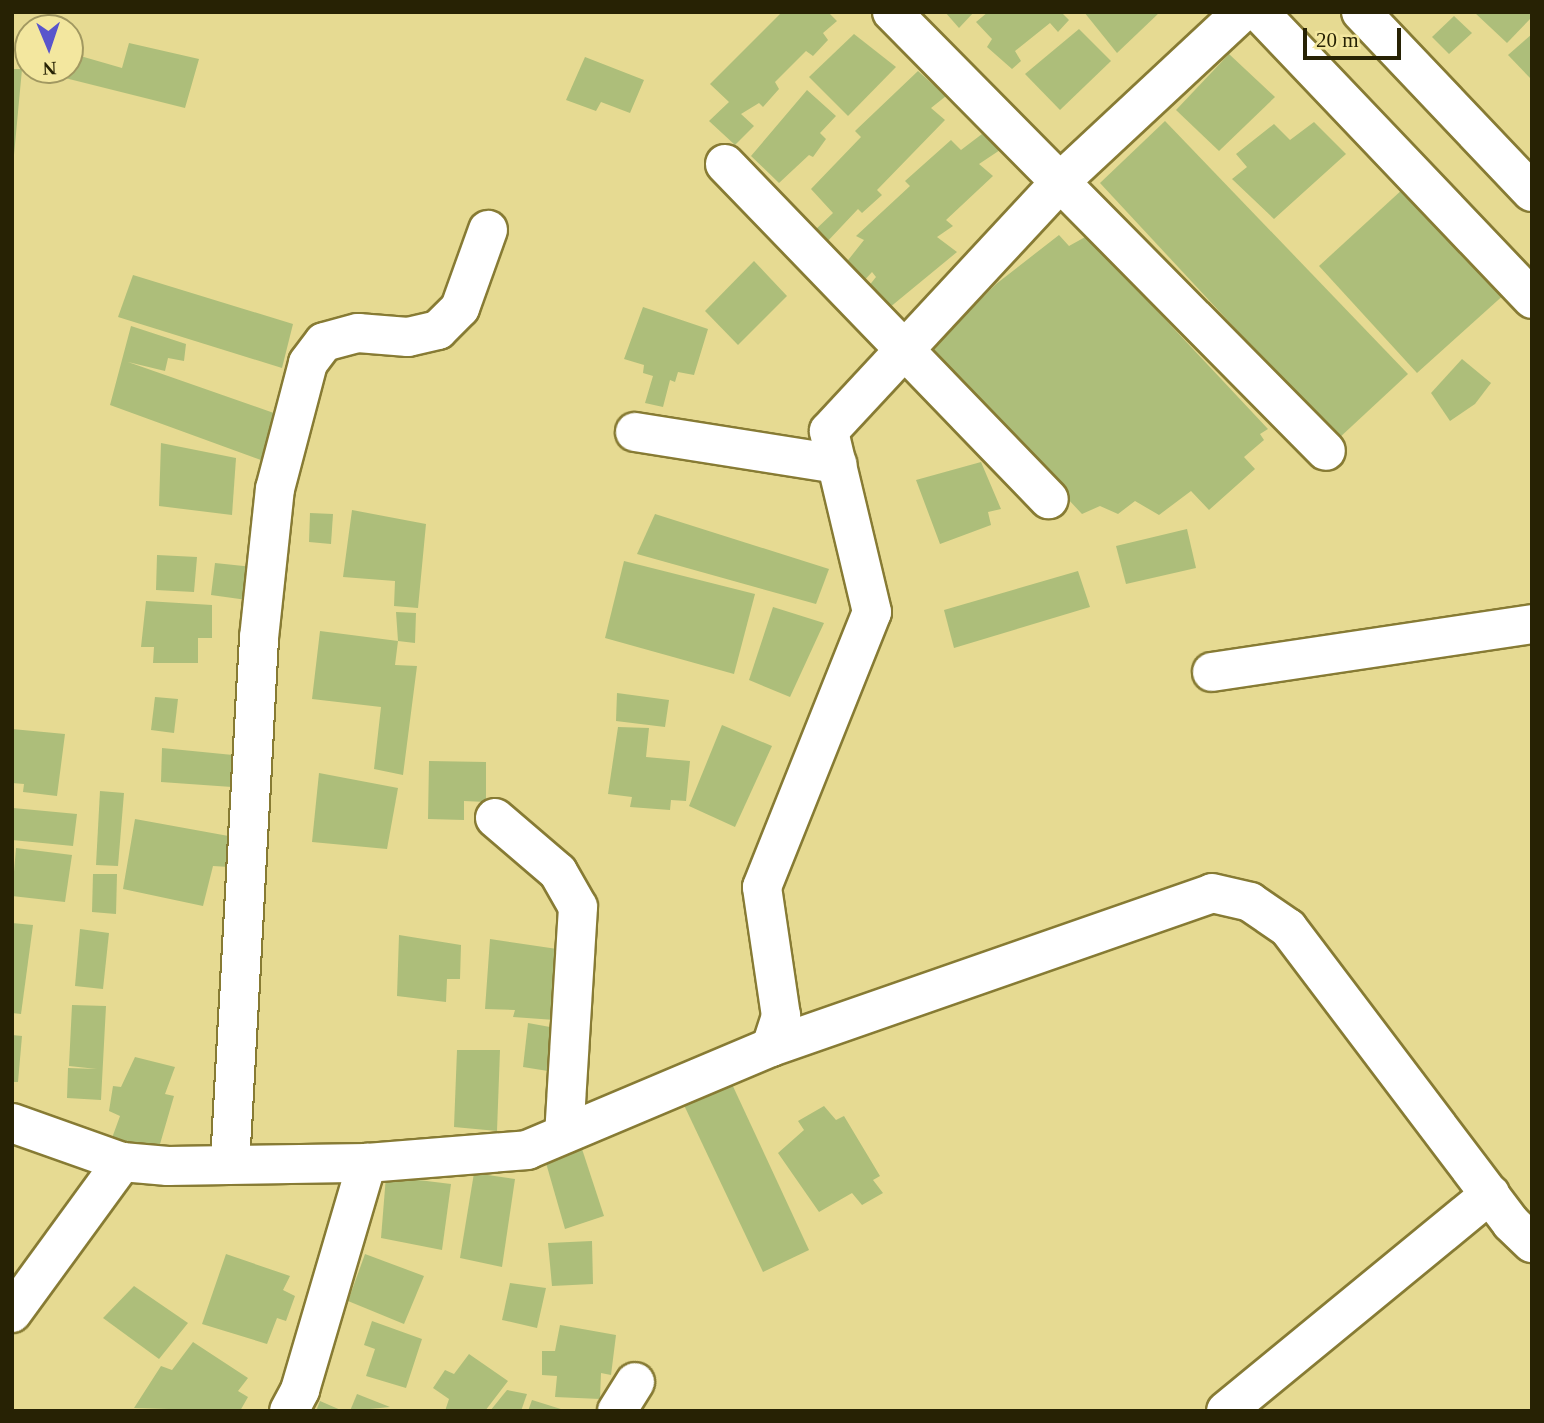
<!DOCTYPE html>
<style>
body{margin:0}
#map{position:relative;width:1544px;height:1423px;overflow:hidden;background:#e6da92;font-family:"Times New Roman",serif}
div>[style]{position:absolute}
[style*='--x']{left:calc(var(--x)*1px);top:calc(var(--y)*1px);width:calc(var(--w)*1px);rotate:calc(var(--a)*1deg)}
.building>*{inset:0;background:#adbe7a}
.roads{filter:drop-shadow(2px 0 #877b34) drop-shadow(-2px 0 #877b34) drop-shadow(0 2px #877b34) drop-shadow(0 -2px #877b34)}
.street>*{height:38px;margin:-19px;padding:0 19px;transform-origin:19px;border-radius:19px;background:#fff}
span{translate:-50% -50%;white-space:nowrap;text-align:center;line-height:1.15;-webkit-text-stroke:5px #f3e79f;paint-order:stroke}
.frame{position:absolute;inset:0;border:14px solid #272204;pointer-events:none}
.north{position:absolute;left:14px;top:14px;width:70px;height:70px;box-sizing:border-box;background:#f3e79f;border:2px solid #a19861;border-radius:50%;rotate:178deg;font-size:19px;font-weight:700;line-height:28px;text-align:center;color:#272204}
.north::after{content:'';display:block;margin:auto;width:24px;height:32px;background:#5955cc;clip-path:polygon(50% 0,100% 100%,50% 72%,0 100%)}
.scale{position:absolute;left:1303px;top:28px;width:98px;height:32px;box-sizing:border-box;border:4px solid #272204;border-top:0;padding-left:9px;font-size:21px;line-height:24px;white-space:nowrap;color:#272204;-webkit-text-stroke:5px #f3e79f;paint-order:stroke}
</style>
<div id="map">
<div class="building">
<div style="clip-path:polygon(782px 12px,828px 12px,837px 21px,823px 33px,828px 40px,813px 56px,806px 51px,775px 82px,779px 89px,763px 107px,759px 103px,741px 114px,754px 126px,735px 145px,709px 121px,729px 102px,710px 84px)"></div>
<div style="clip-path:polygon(945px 12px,974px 12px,959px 28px)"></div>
<div style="clip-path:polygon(988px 12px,1061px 12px,1069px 20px,1058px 32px,1050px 23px,1015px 51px,1021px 61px,1012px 69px,987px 47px,992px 39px,976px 22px)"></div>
<div style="clip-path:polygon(1084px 12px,1160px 12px,1117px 53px)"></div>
<div style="clip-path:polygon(1474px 12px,1532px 12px,1532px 17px,1507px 43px)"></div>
<div style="clip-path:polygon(1454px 16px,1472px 33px,1449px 54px,1432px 37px)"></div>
<div style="clip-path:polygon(1079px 29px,1111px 61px,1060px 110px,1025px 74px)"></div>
<div style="clip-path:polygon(854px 34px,896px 67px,848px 116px,809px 77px)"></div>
<div style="clip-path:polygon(1532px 34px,1532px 80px,1508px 55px)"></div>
<div style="clip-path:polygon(129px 43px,199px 59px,185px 108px,61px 77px,62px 70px,70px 70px,70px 53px,122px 68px)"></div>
<div style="clip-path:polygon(1229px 54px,1275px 97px,1219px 151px,1176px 110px)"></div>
<div style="clip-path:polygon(585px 57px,644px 80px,630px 113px,601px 102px,596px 111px,566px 100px)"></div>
<div style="clip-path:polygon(12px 69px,22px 69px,14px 155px,12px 155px)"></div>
<div style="clip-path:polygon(918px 71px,946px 96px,931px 108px,945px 120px,877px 190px,882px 195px,862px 213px,858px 209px,825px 244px,813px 232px,833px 213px,811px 189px,861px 137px,855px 131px)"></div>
<div style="clip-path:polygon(807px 90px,836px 116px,820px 133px,826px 139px,813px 157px,809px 155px,779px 183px,751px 156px)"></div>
<div style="clip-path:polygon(1165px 121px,1408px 374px,1338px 439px,1100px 183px)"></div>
<div style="clip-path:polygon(1314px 122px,1346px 154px,1274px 219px,1232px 179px,1247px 167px,1236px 154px,1274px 124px,1290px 140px)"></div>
<div style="clip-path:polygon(982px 134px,1000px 150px,979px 164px,993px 176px,946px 220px,953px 226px,937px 237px,957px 252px,889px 308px,868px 287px,876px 277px,872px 272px,862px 283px,845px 264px,864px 240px,856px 236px,910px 186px,905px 181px,951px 140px,961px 150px)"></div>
<div style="clip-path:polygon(1404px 188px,1507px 292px,1417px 373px,1319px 266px)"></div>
<div style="clip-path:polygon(1059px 235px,1069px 246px,1087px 236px,1268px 429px,1260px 434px,1264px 440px,1244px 457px,1255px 469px,1209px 510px,1191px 491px,1159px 515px,1135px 501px,1118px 514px,1100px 506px,1082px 514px,929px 351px,996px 284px)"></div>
<div style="clip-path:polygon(754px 261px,787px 296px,738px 345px,705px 311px)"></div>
<div style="clip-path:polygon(133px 275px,293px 324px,282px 368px,118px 317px)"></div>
<div style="clip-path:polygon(643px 307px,708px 329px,694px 375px,678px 372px,675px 382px,670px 380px,663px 407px,645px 403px,653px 376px,643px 373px,644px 365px,624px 359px)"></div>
<div style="clip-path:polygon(131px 326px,186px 344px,184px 361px,168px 358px,165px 371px,128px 362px,288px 418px,272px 464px,110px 405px)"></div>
<div style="clip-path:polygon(1462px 359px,1491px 383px,1475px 404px,1450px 421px,1431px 393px)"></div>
<div style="clip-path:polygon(161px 443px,236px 458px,232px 515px,159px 506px)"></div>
<div style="clip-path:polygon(981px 462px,1001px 509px,988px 512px,991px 525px,940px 544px,916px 480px)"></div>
<div style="clip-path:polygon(352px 510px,426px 524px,418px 608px,394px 606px,395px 581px,343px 577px)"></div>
<div style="clip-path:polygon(310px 513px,333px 514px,331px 544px,309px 542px)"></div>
<div style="clip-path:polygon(655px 514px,829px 569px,816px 604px,637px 554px)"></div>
<div style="clip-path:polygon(1187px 529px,1196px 568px,1126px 584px,1116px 546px)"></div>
<div style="clip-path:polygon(157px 555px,197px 557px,194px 592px,156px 590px)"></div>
<div style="clip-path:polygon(624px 561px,755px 594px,734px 674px,605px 638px)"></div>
<div style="clip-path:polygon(215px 563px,253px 567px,247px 600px,211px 595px)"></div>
<div style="clip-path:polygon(1078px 571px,1090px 607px,954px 648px,944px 610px)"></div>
<div style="clip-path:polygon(146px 601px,212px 605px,212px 638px,198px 638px,198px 663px,153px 663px,154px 647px,141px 647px)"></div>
<div style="clip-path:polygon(773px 607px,824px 623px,790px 697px,749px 680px)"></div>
<div style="clip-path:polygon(396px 612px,416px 613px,415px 643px,398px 641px,395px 665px,417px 666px,403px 775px,374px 769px,381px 707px,312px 699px,320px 631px,398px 641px)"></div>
<div style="clip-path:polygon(617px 693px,669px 700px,665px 727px,616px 721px)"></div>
<div style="clip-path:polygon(155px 697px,178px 699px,174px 733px,151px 730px)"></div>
<div style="clip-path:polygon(722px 725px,772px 746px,735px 827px,689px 806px)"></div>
<div style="clip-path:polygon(618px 727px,649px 728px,646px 757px,690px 761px,686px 801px,671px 800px,670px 810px,630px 807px,632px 797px,608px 794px)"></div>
<div style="clip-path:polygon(12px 729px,65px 734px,57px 796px,23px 792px,24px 784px,12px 783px)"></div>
<div style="clip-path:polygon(162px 748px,233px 755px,232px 787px,161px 782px)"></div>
<div style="clip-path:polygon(429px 761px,486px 762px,486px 802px,464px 801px,464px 820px,428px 819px)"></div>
<div style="clip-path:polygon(319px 773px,398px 788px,387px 849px,312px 842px)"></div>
<div style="clip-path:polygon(100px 791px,124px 793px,118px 866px,96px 865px)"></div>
<div style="clip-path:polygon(13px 808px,77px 814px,73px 846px,12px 840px)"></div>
<div style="clip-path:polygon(135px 819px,234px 837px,229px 867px,213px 866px,203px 906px,123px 889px)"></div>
<div style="clip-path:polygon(16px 848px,72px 855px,65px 902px,12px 896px)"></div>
<div style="clip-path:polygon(93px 874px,117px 874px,116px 914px,92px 912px)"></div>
<div style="clip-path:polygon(12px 923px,33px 925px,21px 1014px,12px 1013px)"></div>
<div style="clip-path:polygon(80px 929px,109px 933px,103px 989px,75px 986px)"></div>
<div style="clip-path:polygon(399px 935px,461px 945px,460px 979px,447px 979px,446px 1002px,397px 996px)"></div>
<div style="clip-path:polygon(490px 939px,564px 950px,555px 1020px,513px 1017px,515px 1010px,485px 1009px)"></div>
<div style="clip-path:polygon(72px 1005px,106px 1006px,101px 1100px,67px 1098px,68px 1068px,97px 1069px,69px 1066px)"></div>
<div style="clip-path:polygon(528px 1023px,561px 1029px,554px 1072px,523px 1067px)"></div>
<div style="clip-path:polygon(12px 1035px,22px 1036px,18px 1082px,12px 1082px)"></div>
<div style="clip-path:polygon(457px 1050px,500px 1050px,497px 1131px,454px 1127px)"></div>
<div style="clip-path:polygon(135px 1057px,175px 1067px,165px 1094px,174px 1096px,158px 1151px,112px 1138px,120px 1116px,109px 1111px,113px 1086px,121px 1087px)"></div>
<div style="clip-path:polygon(731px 1082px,809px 1250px,763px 1272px,683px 1103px)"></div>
<div style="clip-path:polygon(824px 1106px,836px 1120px,844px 1116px,880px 1176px,873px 1180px,883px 1193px,862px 1205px,852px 1193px,819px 1212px,778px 1153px,804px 1130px,798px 1121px)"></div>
<div style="clip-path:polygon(581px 1146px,604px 1216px,565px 1229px,544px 1156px)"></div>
<div style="clip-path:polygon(474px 1173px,515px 1179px,502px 1267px,460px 1258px)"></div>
<div style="clip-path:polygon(386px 1176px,451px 1184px,442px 1250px,381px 1238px)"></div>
<div style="clip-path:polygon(592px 1241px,593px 1284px,552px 1286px,548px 1243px)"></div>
<div style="clip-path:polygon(226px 1254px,290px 1276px,283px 1290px,295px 1296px,286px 1321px,277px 1318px,267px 1344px,202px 1324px)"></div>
<div style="clip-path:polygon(365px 1254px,424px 1276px,404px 1324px,348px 1301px)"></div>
<div style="clip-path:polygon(510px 1283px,546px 1288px,537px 1328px,502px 1320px)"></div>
<div style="clip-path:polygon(134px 1286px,188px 1323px,159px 1359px,103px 1318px)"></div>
<div style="clip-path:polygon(372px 1321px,422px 1339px,406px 1388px,366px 1376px,375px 1349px,364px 1345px)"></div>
<div style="clip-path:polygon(560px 1325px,616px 1335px,611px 1375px,601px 1373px,600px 1399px,555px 1397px,557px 1376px,542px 1375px,542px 1351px,555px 1351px)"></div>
<div style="clip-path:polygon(193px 1342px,248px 1378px,238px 1391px,248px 1397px,240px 1411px,134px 1408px,161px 1366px,172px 1370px)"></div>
<div style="clip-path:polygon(469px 1354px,508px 1381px,485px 1411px,445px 1411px,449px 1399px,433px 1388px,445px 1370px,454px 1374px)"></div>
<div style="clip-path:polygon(507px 1390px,527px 1394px,521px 1411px,490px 1411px)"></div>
<div style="clip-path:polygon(357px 1394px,390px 1407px,350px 1411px)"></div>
<div style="clip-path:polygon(532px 1400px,564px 1410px,564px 1411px,528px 1411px)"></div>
<div style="clip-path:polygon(320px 1401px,343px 1411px,316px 1411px)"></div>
</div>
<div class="roads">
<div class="street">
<div style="--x:892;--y:12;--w:617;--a:45.33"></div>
<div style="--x:1259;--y:12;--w:396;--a:46.4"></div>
<div style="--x:1361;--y:12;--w:248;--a:46.5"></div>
<div style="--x:725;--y:164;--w:466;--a:46"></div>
<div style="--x:635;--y:432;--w:205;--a:9"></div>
<div style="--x:1212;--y:672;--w:324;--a:-8.5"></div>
<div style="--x:495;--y:818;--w:83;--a:40.6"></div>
<div style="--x:558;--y:872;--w:40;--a:60.3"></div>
<div style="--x:578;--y:907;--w:227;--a:93.5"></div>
<div style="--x:771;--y:1047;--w:467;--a:-19.2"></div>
<div style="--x:1212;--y:893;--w:39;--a:13"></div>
<div style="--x:1250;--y:902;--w:46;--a:34.4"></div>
<div style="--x:1288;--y:928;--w:370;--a:52.9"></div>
<div style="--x:1511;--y:1223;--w:29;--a:44"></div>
<div style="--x:12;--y:1123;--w:117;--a:19.5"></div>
<div style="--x:122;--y:1162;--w:46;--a:5"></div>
<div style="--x:168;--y:1166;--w:199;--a:-0.9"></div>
<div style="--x:367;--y:1163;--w:161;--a:-4.6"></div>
<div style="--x:527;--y:1150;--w:265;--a:-22.9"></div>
<div style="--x:771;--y:1047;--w:33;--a:-72"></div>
<div style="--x:781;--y:1016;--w:130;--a:-98.4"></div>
<div style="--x:762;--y:887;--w:296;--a:-68.2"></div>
<div style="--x:872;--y:612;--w:186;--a:-103.4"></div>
<div style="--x:829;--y:431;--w:342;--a:-47.1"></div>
<div style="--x:1062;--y:180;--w:246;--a:-43"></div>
<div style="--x:230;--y:1164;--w:527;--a:-86.84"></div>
<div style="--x:259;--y:638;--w:150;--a:-83.9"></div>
<div style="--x:275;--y:489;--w:130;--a:-75.3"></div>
<div style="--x:308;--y:363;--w:26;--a:-53"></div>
<div style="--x:324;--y:342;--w:35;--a:-15"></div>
<div style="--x:358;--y:333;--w:50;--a:4.6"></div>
<div style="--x:408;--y:337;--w:31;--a:-13"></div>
<div style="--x:438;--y:330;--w:31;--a:-45"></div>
<div style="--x:460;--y:308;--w:83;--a:-70.3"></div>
<div style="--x:12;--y:1313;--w:187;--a:-53.9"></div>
<div style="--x:289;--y:1411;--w:24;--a:-62"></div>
<div style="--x:300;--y:1390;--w:237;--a:-73.6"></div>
<div style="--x:617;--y:1411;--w:34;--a:-58"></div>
<div style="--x:1226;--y:1411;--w:342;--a:-39.4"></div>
</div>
</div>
<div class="frame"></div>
<div class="north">N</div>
<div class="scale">20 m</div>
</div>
